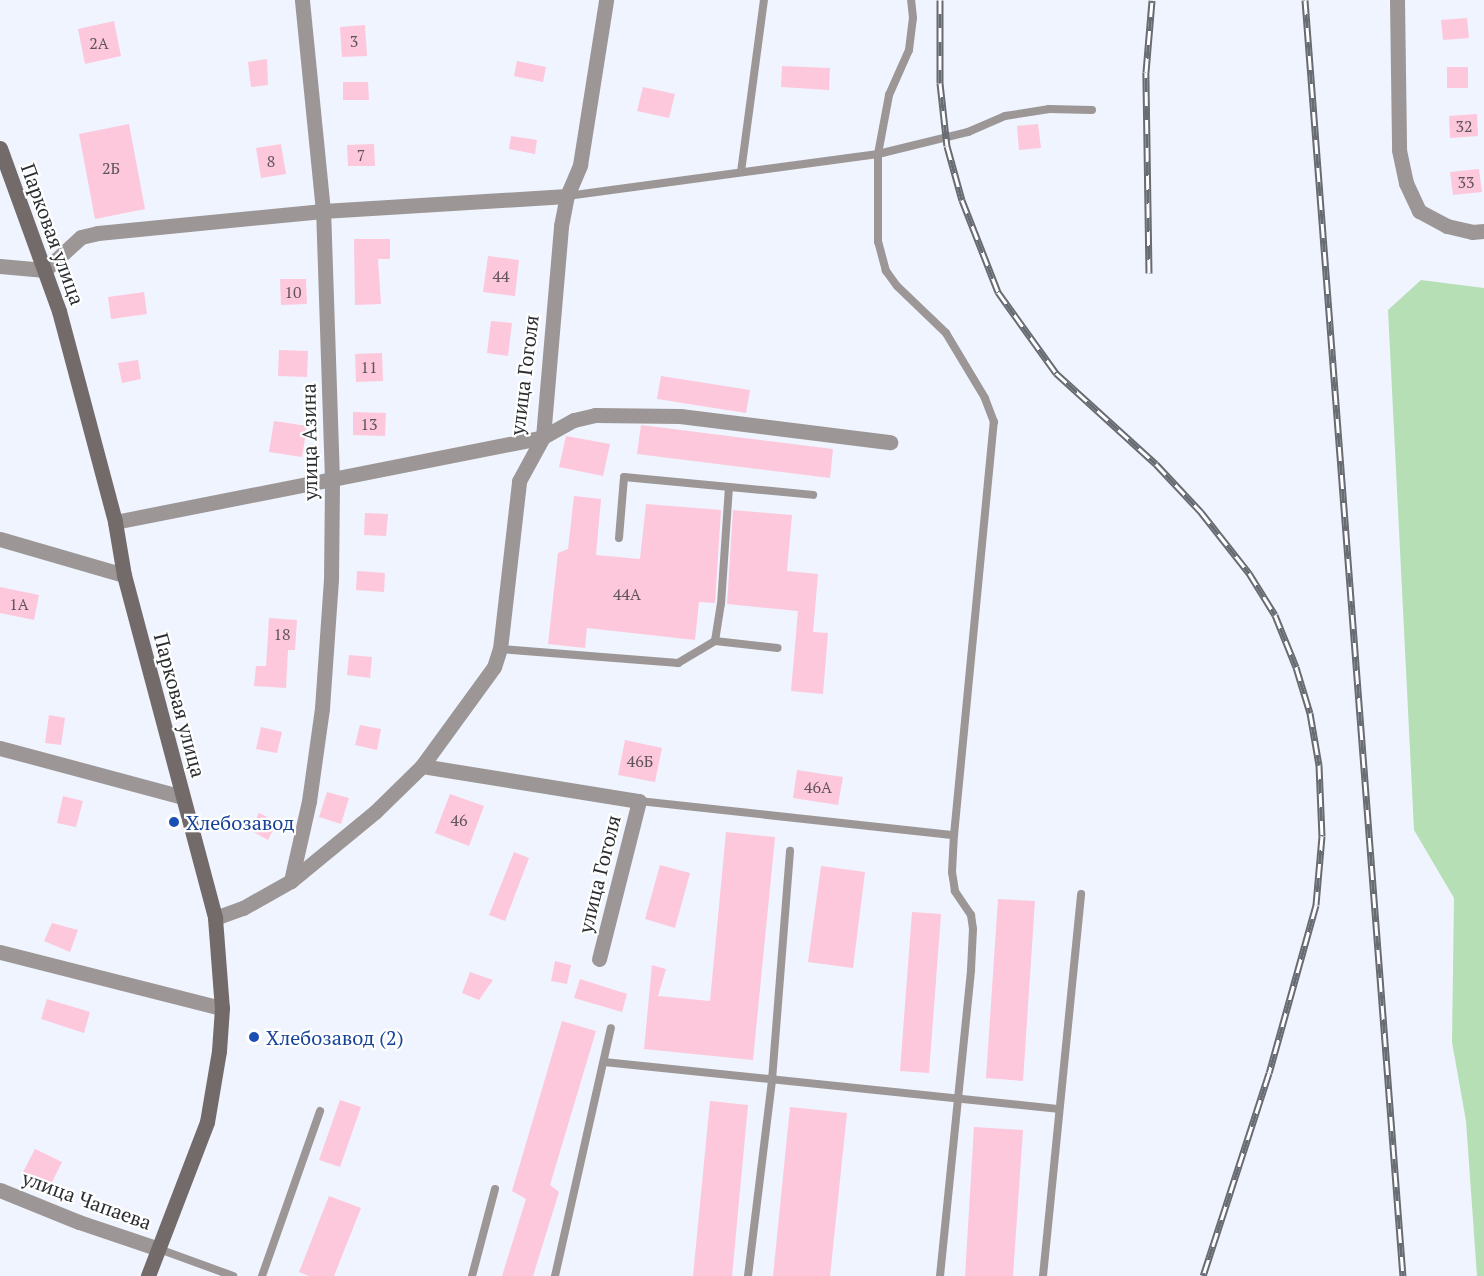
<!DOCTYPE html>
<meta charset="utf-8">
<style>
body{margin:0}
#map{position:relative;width:1484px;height:1276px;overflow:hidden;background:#eff4ff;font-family:"PT Serif",serif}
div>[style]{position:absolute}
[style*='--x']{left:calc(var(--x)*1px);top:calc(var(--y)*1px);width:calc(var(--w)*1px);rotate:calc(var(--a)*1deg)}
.green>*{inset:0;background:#b6dfb5}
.building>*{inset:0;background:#fdc8dc}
.lane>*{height:8px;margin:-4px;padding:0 4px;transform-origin:4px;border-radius:4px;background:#9c9796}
.street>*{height:15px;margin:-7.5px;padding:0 7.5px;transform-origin:7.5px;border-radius:7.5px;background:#9c9796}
.secondary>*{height:15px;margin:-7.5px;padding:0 7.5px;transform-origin:7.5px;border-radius:7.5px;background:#736b6a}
.rail>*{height:7px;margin-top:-3.5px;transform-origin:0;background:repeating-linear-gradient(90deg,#fff 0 14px,#686b71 0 28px);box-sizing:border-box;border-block:2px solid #686b71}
.dots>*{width:16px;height:16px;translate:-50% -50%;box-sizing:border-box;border:3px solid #fff;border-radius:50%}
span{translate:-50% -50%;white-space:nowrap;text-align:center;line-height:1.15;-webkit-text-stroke:4.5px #fff;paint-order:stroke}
.number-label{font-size:16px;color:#60545b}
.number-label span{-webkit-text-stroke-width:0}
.street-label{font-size:20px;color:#2b2d30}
.transit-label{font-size:20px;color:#164399}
.left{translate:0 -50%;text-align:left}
</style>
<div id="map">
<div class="green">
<div style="clip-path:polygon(1421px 280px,1484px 288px,1484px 1276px,1477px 1276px,1466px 1121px,1452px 1042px,1454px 898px,1414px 830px,1388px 310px)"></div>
</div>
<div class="building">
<div style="clip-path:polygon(1467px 18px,1469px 38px,1443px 40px,1441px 20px)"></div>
<div style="clip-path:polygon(114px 21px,121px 56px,85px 64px,78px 29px)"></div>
<div style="clip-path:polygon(365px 25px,367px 56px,342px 57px,340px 27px)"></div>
<div style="clip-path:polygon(267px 59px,268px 85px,251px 87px,248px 62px)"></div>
<div style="clip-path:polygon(517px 61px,546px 67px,543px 82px,514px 76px)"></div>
<div style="clip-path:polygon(782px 66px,830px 68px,829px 90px,781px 87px)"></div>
<div style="clip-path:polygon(1447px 67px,1468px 67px,1468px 88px,1447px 88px)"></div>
<div style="clip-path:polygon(343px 82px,368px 82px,369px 100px,343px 100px)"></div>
<div style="clip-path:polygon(643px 87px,675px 94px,669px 118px,637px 111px)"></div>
<div style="clip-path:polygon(1477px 114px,1478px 136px,1450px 138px,1449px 116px)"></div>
<div style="clip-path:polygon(129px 124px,145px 209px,95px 219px,79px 134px)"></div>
<div style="clip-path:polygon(1038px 124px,1041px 148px,1019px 150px,1017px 126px)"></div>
<div style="clip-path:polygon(511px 136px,537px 140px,535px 154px,509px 149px)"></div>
<div style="clip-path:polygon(281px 144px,286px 174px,261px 178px,256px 148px)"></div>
<div style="clip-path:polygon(374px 144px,375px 166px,348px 166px,347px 145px)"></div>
<div style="clip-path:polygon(1479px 169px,1482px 192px,1453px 195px,1450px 172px)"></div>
<div style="clip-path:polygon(354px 239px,390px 239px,390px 259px,378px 259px,381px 304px,355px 305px)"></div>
<div style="clip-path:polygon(488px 256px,519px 260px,515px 296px,483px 292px)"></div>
<div style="clip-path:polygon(280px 279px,306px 279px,307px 304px,281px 305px)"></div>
<div style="clip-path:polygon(144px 292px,147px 314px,111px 319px,108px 297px)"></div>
<div style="clip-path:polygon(491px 321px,512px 323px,508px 356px,487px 353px)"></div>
<div style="clip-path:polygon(279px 350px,308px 351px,307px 377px,278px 376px)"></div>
<div style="clip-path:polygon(382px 353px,383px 381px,356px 382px,355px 354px)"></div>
<div style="clip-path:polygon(138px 360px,141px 379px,122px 383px,118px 363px)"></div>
<div style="clip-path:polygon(661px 376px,750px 390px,746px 413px,657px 399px)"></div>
<div style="clip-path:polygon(353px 412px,386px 413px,385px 436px,353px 435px)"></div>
<div style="clip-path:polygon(274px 421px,307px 426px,302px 457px,269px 452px)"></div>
<div style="clip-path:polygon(641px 425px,833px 449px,830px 478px,637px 454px)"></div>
<div style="clip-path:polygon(566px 436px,610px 444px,603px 476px,559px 467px)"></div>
<div style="clip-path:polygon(574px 496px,601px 499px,596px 555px,640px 559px,646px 504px,721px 510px,715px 603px,699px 602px,695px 640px,587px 628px,585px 648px,548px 644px,558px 553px,568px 549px)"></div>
<div style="clip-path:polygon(733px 510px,792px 515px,787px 571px,818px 574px,813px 632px,828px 633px,823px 694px,791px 691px,798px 611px,727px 604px)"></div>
<div style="clip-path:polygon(365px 513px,388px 514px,386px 536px,364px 535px)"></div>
<div style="clip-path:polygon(357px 571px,385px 573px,384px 592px,356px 590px)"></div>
<div style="clip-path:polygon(0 587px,39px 595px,34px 620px,0 613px)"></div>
<div style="clip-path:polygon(269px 618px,297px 620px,295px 650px,288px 650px,286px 688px,254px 686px,256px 666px,266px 666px)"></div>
<div style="clip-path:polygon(349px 655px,372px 657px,370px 678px,347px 675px)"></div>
<div style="clip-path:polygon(49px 715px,65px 718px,61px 745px,45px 743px)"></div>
<div style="clip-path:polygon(360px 725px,381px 729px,377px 750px,355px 745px)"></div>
<div style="clip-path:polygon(261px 727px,282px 732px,277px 753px,256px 749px)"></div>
<div style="clip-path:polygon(625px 740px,662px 748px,655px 782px,618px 775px)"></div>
<div style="clip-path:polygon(797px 770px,843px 777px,838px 805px,793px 798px)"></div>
<div style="clip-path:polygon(327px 792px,349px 798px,341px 824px,319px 817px)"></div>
<div style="clip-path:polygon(450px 794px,484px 806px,469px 846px,435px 833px)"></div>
<div style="clip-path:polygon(63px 796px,83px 801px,76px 827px,57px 823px)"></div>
<div style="clip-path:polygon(259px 813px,277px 822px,268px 840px,250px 830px)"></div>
<div style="clip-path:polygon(726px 832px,775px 837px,753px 1060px,644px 1049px,652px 965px,666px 969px,658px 996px,710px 1001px)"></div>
<div style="clip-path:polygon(514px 852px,529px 858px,505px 921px,489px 915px)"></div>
<div style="clip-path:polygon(660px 865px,690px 873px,675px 928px,645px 919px)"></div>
<div style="clip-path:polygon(821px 866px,865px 872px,853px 968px,808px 962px)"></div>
<div style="clip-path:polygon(998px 899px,1035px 901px,1023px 1081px,986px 1078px)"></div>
<div style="clip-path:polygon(912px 912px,941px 914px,929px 1073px,900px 1071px)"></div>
<div style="clip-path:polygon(52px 923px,78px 930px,70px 952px,44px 941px)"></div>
<div style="clip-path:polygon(555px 961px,571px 965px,567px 984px,551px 981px)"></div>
<div style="clip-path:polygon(470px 972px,493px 980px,479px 1000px,462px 993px)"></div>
<div style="clip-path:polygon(580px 979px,627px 994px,622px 1012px,574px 998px)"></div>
<div style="clip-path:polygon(47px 999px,90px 1012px,84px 1033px,41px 1019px)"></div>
<div style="clip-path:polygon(562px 1021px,596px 1031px,550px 1185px,559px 1192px,533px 1276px,502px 1276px,526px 1199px,512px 1191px)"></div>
<div style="clip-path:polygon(340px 1100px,361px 1107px,340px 1167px,319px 1160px)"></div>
<div style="clip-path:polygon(710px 1101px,748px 1105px,732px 1276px,693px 1276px)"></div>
<div style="clip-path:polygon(790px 1107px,847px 1113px,830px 1276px,773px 1276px)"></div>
<div style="clip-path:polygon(974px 1127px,1023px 1130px,1013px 1276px,965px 1276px)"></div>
<div style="clip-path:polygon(35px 1149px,62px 1162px,50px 1186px,22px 1174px)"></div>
<div style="clip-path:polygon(329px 1196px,361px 1208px,334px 1276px,309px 1276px,299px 1272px)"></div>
</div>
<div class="lane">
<div style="--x:741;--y:172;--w:174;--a:-82.4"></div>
<div style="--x:567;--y:196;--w:314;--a:-7.7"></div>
<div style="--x:878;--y:154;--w:93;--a:-13.7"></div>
<div style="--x:968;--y:132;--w:40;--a:-23.4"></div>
<div style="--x:1005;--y:116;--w:45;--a:-9"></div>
<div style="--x:1049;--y:109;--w:43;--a:1.3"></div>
<div style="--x:619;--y:538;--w:61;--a:-85.3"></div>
<div style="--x:624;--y:477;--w:190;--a:5.4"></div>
<div style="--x:715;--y:641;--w:37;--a:-81"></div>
<div style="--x:721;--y:604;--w:117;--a:-86.1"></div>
<div style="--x:500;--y:649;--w:179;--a:4.5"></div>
<div style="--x:678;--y:663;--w:43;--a:-30.7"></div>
<div style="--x:715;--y:641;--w:63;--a:6.3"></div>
<div style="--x:639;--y:801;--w:317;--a:6.2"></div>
<div style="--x:954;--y:835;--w:415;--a:-84.5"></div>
<div style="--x:994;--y:422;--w:26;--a:-111"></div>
<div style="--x:985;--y:398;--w:76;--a:-121"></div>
<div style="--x:946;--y:333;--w:68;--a:-136.2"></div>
<div style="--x:897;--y:286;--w:19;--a:-126"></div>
<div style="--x:886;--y:271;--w:30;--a:-105"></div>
<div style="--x:878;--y:242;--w:88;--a:-90"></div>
<div style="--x:878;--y:154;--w:60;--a:-79.4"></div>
<div style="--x:889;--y:95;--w:49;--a:-66"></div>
<div style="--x:909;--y:50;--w:32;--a:-83"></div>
<div style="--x:913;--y:18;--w:18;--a:-96"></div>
<div style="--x:604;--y:1062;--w:456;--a:5.9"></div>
<div style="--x:159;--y:1249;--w:79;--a:20"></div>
<div style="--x:262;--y:1276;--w:175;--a:-70.6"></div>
<div style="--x:472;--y:1276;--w:90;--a:-75.2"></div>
<div style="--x:555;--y:1276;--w:254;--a:-77.3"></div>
<div style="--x:748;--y:1276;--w:197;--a:-83"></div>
<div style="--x:772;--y:1080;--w:230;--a:-85.5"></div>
<div style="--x:940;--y:1276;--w:308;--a:-84.2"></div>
<div style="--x:971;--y:970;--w:41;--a:-87.2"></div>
<div style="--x:973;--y:929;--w:14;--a:-98"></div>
<div style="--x:971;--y:915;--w:29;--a:-124"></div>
<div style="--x:955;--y:891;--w:19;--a:-99"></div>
<div style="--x:952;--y:872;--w:37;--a:-87"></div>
<div style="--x:1043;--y:1276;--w:384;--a:-84.3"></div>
</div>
<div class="street">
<div style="--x:1397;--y:0;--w:150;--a:89.2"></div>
<div style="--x:1399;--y:150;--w:34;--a:78"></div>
<div style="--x:1406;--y:183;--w:31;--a:65"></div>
<div style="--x:1419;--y:211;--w:32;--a:28"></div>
<div style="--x:1447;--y:226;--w:26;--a:13"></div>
<div style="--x:1472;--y:232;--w:12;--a:-5"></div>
<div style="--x:0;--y:266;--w:45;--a:5.1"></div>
<div style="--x:45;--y:270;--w:49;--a:-42.5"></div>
<div style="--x:81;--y:237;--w:17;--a:-13"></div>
<div style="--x:98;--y:233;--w:226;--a:-5.6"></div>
<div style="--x:323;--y:211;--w:244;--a:-3.5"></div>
<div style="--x:115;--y:522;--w:436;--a:-11.2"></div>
<div style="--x:543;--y:437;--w:35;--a:-29"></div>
<div style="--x:574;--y:420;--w:22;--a:-13"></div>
<div style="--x:595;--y:415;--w:85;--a:0.7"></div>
<div style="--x:680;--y:416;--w:212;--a:7.1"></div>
<div style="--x:0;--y:539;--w:129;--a:16.2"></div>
<div style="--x:0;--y:748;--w:189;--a:15"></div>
<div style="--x:422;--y:766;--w:220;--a:9.2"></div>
<div style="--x:639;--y:801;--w:163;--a:104.2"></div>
<div style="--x:291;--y:881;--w:82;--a:-77.3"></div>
<div style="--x:309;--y:801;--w:94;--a:-82"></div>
<div style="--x:322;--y:708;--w:128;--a:-86"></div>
<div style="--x:331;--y:580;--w:101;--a:-89.4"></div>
<div style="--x:332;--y:479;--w:268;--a:-91.9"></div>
<div style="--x:323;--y:211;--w:212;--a:-95.7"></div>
<div style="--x:215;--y:918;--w:30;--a:-20"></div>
<div style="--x:243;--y:908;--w:55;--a:-29.4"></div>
<div style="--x:291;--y:881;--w:109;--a:-39.4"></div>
<div style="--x:375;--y:812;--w:66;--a:-44.4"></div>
<div style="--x:422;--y:766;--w:122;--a:-54"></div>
<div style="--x:494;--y:667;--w:19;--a:-72"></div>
<div style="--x:500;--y:649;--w:169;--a:-83.5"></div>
<div style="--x:519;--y:481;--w:50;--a:-61.4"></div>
<div style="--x:543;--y:437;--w:212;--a:-85.1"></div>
<div style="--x:561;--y:226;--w:31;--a:-79"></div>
<div style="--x:567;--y:196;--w:34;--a:-67"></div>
<div style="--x:580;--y:165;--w:167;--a:-81"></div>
<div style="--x:0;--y:952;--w:229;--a:14.2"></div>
<div style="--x:0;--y:1190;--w:85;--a:22.1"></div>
<div style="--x:79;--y:1222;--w:84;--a:18.6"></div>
</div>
<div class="secondary">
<div style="--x:0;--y:148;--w:173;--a:70.1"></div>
<div style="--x:59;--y:311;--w:218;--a:75.1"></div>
<div style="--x:115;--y:522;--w:54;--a:80.4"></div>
<div style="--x:124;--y:575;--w:355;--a:75.1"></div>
<div style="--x:215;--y:918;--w:90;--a:85.6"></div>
<div style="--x:222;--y:1008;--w:43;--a:94"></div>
<div style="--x:219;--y:1051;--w:72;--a:99.6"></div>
<div style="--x:207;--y:1122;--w:165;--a:111"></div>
</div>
<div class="rail">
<div style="--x:940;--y:0;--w:83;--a:90"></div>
<div style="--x:940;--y:83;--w:63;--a:83.7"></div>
<div style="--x:947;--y:146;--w:56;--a:74.5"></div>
<div style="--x:962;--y:200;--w:99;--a:68.6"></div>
<div style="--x:998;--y:292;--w:100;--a:54.4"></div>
<div style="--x:1056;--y:373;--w:135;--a:42.3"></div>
<div style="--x:1156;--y:464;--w:66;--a:46.8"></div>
<div style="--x:1201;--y:512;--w:78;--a:51.8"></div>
<div style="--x:1249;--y:573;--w:49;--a:58.2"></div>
<div style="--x:1275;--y:615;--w:56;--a:68"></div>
<div style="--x:1296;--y:667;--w:48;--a:73.1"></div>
<div style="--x:1310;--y:713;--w:53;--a:80.2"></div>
<div style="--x:1319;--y:765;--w:71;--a:87.6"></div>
<div style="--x:1322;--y:836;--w:69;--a:95"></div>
<div style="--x:1316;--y:905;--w:174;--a:105.6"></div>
<div style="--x:1269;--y:1073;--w:213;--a:108"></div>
<div style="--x:1305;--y:0;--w:1280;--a:85.61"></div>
<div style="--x:1149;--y:273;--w:201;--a:-90.9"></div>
<div style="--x:1146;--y:72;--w:72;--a:-85.2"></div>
</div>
<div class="dots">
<div style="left:174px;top:822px;background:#1a4fb4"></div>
<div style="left:254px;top:1037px;background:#1a4fb4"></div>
</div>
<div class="number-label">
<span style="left:354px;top:41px">3</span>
<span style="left:99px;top:43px">2А</span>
<span style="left:1464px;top:126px">32</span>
<span style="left:361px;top:155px">7</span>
<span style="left:271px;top:161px">8</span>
<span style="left:111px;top:168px">2Б</span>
<span style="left:1466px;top:182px">33</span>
<span style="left:501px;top:276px">44</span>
<span style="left:293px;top:292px">10</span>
<span style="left:369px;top:367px">11</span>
<span style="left:369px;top:424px">13</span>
<span style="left:627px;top:594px">44А</span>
<span style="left:19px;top:604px">1А</span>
<span style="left:282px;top:634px">18</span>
<span style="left:640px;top:761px">46Б</span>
<span style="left:818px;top:787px">46А</span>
<span style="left:459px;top:820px">46</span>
</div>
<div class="street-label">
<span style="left:53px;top:234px;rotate:70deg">Парковая улица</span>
<span style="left:524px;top:375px;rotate:-83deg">улица Гоголя</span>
<span style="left:309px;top:442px;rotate:-91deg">улица Азина</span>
<span style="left:180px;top:705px;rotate:75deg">Парковая улица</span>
<span style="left:599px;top:874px;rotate:-76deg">улица Гоголя</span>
<span style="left:87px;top:1200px;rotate:20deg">улица Чапаева</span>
</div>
<div class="transit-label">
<span class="left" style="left:186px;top:822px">Хлебозавод</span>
<span class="left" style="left:266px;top:1037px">Хлебозавод (2)</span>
</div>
</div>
